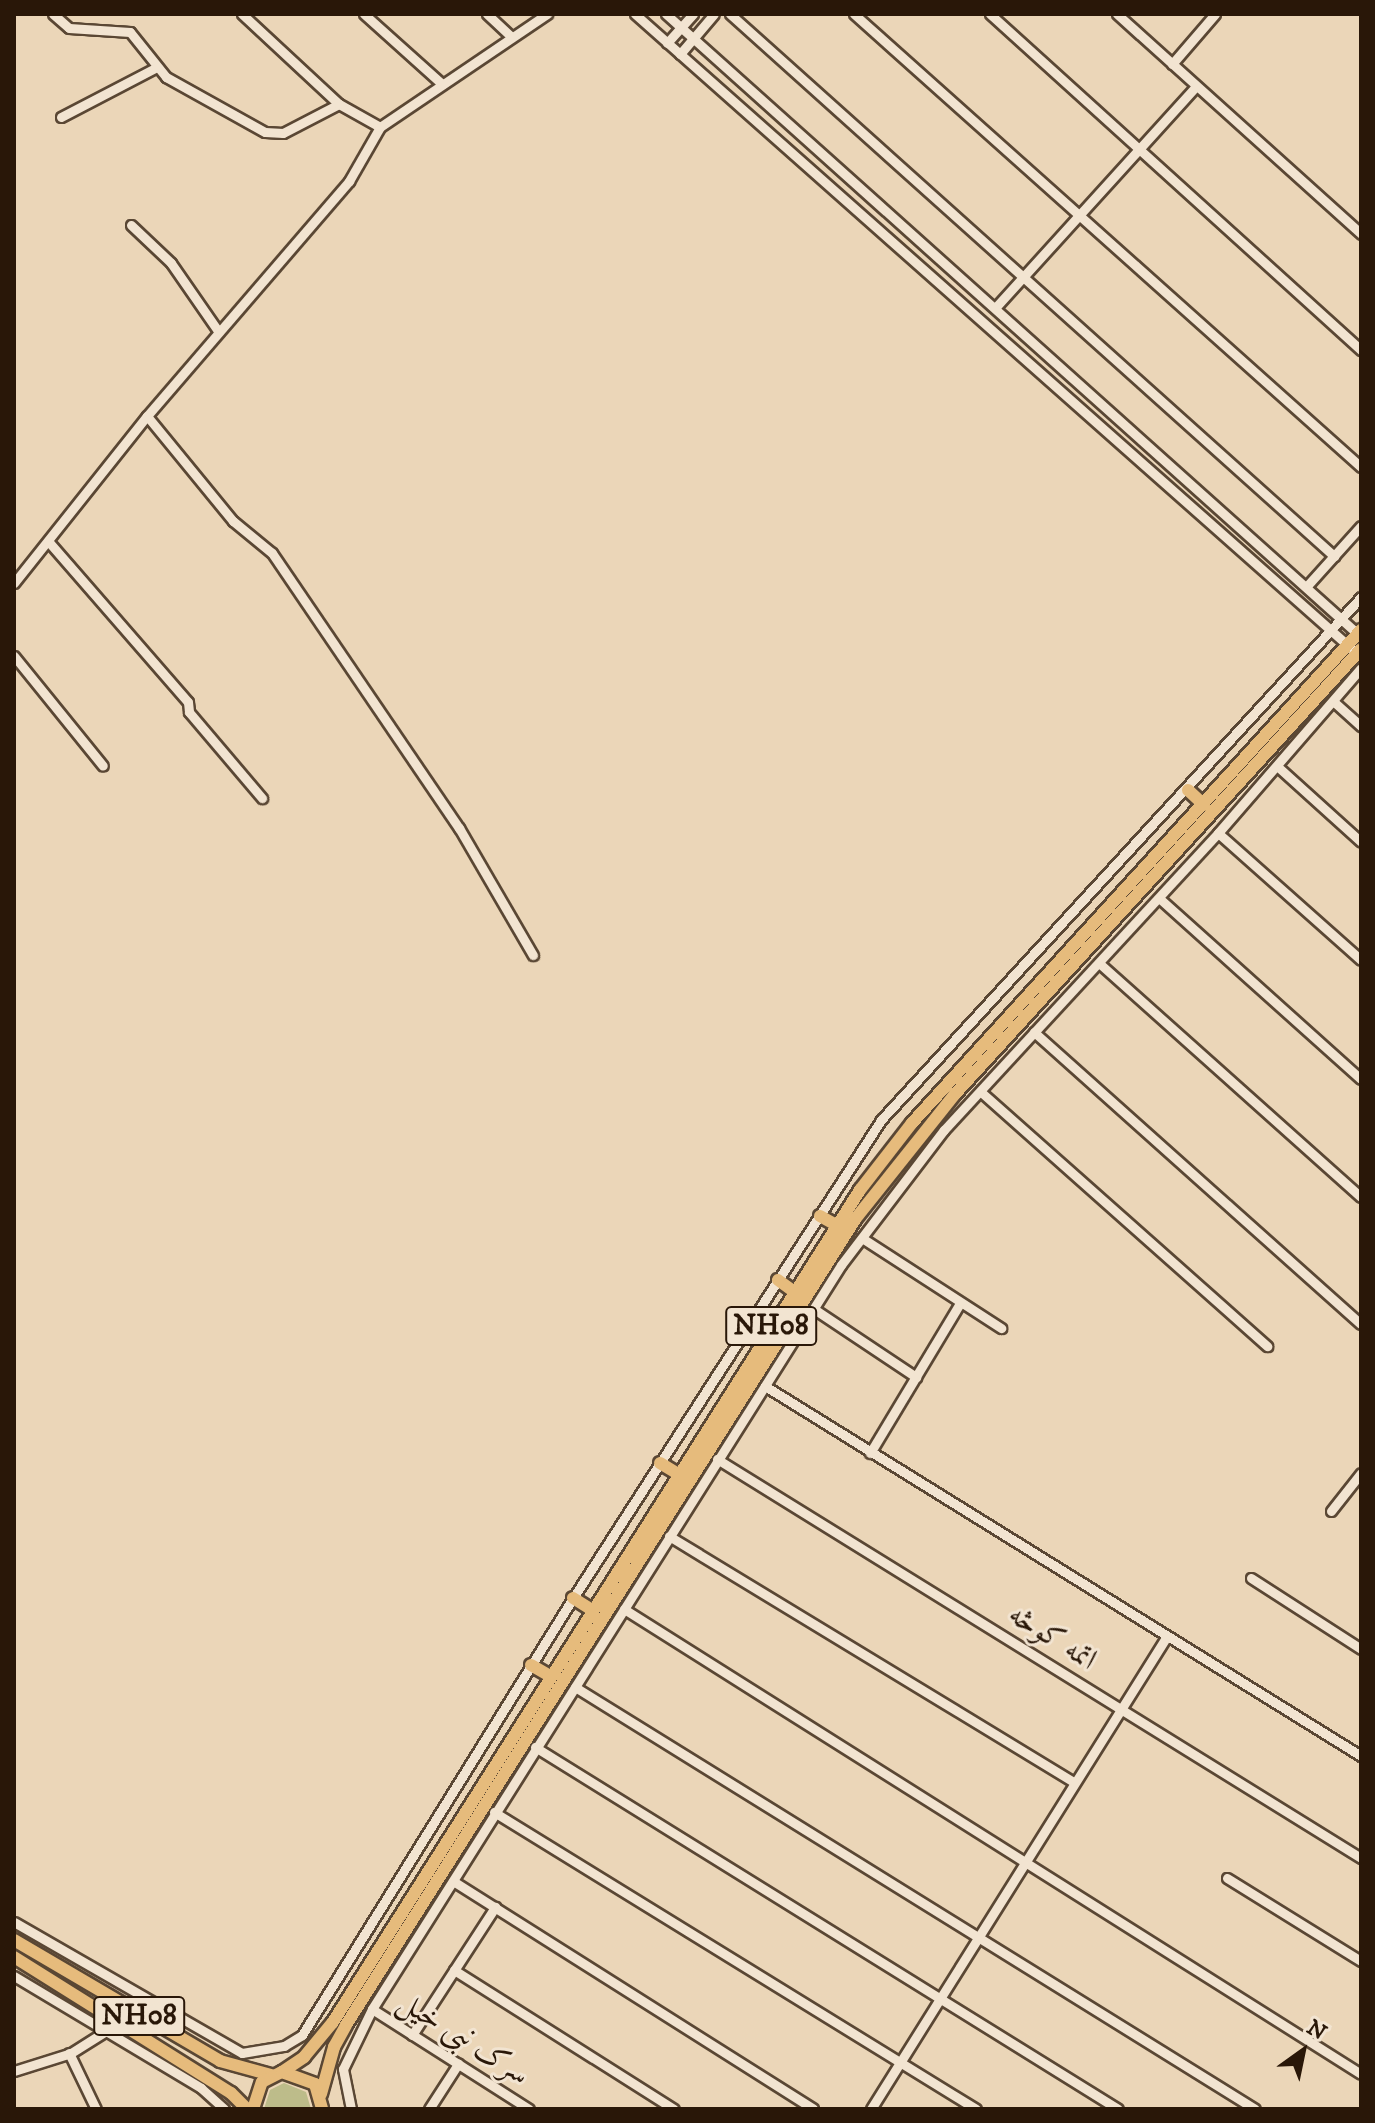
<!DOCTYPE html>
<meta charset="utf-8">
<style>
body{margin:0}
#map{position:relative;width:1375px;height:2123px;overflow:hidden;background:#ebd6b8;font-family:"IM FELL DW Pica",Amiri,serif}
div>[style]{position:absolute}
[style*='--x']{left:calc(var(--x)*1px);top:calc(var(--y)*1px);width:calc(var(--w)*1px);rotate:calc(var(--a)*1deg)}
.green>*{inset:0;background:#bdbc8a}
.roads{filter:drop-shadow(2px 0 #5a4734) drop-shadow(-2px 0 #5a4734) drop-shadow(0 2px #5a4734) drop-shadow(0 -2px #5a4734)}
.minor>*{height:9px;margin:-4.5px;padding:0 4.5px;transform-origin:4.5px;border-radius:4.5px;background:#f2e4d1}
.highway>*{height:12px;margin:-6px;padding:0 6px;transform-origin:6px;border-radius:6px;background:#e6bb7c}
span{translate:-50% -50%;white-space:nowrap;text-align:center;line-height:1.15;-webkit-text-stroke:6px #f2e4d1;paint-order:stroke}
.shield-label span{padding:2px 6px;background:#f2e4d1;border:2px solid;border-radius:6px;-webkit-text-stroke-width:0}
.shield-label{font-size:28px;color:#291708;font-weight:700}
.street-label{font-size:30px;color:#291708}
.frame{position:absolute;inset:0;border:16px solid #291708;pointer-events:none}
.north{position:absolute;left:1263px;top:2011px;width:80px;height:80px;-webkit-text-stroke:6px #f2e4d1;paint-order:stroke;rotate:33deg;font-size:22px;font-weight:700;line-height:32px;text-align:center;color:#291708}
.north::after{content:'';display:block;margin:auto;width:28px;height:36px;background:#291708;clip-path:polygon(50% 0,100% 100%,50% 72%,0 100%)}
</style>
<div id="map">
<div class="green">
<div style="clip-path:polygon(284px 2083px,306px 2092px,311px 2109px,264px 2109px,270px 2090px)"></div>
</div>
<div class="roads">
<div class="minor">
<div style="--x:53;--y:14;--w:21;--a:41"></div>
<div style="--x:69;--y:28;--w:61;--a:3.8"></div>
<div style="--x:130;--y:32;--w:58;--a:51.3"></div>
<div style="--x:166;--y:77;--w:113;--a:29.1"></div>
<div style="--x:265;--y:132;--w:18;--a:3"></div>
<div style="--x:283;--y:133;--w:63;--a:-27.4"></div>
<div style="--x:339;--y:104;--w:47;--a:29.3"></div>
<div style="--x:242;--y:14;--w:132;--a:42.9"></div>
<div style="--x:364;--y:14;--w:105;--a:41.9"></div>
<div style="--x:487;--y:14;--w:34;--a:43"></div>
<div style="--x:635;--y:14;--w:970;--a:41.53"></div>
<div style="--x:666;--y:14;--w:933;--a:41.87"></div>
<div style="--x:730;--y:14;--w:812;--a:41.9"></div>
<div style="--x:854;--y:14;--w:680;--a:41.78"></div>
<div style="--x:990;--y:14;--w:501;--a:42.17"></div>
<div style="--x:1117;--y:14;--w:329;--a:42"></div>
<div style="--x:667;--y:43;--w:39;--a:-48"></div>
<div style="--x:680;--y:54;--w:52;--a:-49.6"></div>
<div style="--x:1172;--y:64;--w:66;--a:-49.3"></div>
<div style="--x:61;--y:117;--w:108;--a:-27.5"></div>
<div style="--x:131;--y:225;--w:55;--a:43.5"></div>
<div style="--x:171;--y:263;--w:83;--a:55.3"></div>
<div style="--x:995;--y:308;--w:299;--a:-47.8"></div>
<div style="--x:147;--y:416;--w:136;--a:50.7"></div>
<div style="--x:233;--y:521;--w:50;--a:39.4"></div>
<div style="--x:272;--y:553;--w:333;--a:55.8"></div>
<div style="--x:459;--y:828;--w:147;--a:59.8"></div>
<div style="--x:48;--y:541;--w:213;--a:49"></div>
<div style="--x:188;--y:702;--w:10;--a:84"></div>
<div style="--x:189;--y:712;--w:113;--a:49.7"></div>
<div style="--x:14;--y:583;--w:213;--a:-51.5"></div>
<div style="--x:147;--y:416;--w:310;--a:-49.3"></div>
<div style="--x:349;--y:181;--w:62;--a:-60.1"></div>
<div style="--x:380;--y:127;--w:202;--a:-34.1"></div>
<div style="--x:1306;--y:587;--w:82;--a:-48"></div>
<div style="--x:14;--y:656;--w:141;--a:51"></div>
<div style="--x:1333;--y:701;--w:38;--a:42"></div>
<div style="--x:1277;--y:766;--w:113;--a:42.1"></div>
<div style="--x:1218;--y:833;--w:191;--a:41.6"></div>
<div style="--x:1159;--y:898;--w:271;--a:41.9"></div>
<div style="--x:1099;--y:963;--w:351;--a:41.8"></div>
<div style="--x:1034;--y:1032;--w:438;--a:41.8"></div>
<div style="--x:981;--y:1092;--w:383;--a:41.6"></div>
<div style="--x:862;--y:1238;--w:166;--a:32.9"></div>
<div style="--x:814;--y:1309;--w:123;--a:33.7"></div>
<div style="--x:765;--y:1386;--w:702;--a:31.83"></div>
<div style="--x:870;--y:1453;--w:175;--a:-59"></div>
<div style="--x:717;--y:1459;--w:758;--a:31.78"></div>
<div style="--x:1331;--y:1511;--w:48;--a:-51.7"></div>
<div style="--x:669;--y:1536;--w:474;--a:31.3"></div>
<div style="--x:1251;--y:1578;--w:131;--a:32.8"></div>
<div style="--x:624;--y:1609;--w:871;--a:32.25"></div>
<div style="--x:575;--y:1687;--w:800;--a:31.82"></div>
<div style="--x:535;--y:1747;--w:686;--a:31.84"></div>
<div style="--x:494;--y:1812;--w:566;--a:31.64"></div>
<div style="--x:1227;--y:1878;--w:158;--a:31.8"></div>
<div style="--x:453;--y:1881;--w:426;--a:32.3"></div>
<div style="--x:14;--y:1922;--w:263;--a:29.9"></div>
<div style="--x:242;--y:2053;--w:43;--a:-9.5"></div>
<div style="--x:284;--y:2046;--w:21;--a:-31"></div>
<div style="--x:302;--y:2035;--w:514;--a:-58.2"></div>
<div style="--x:573;--y:1598;--w:569;--a:-57.2"></div>
<div style="--x:881;--y:1120;--w:710;--a:-47.45"></div>
<div style="--x:454;--y:1970;--w:260;--a:32.3"></div>
<div style="--x:14;--y:1976;--w:218;--a:30.9"></div>
<div style="--x:201;--y:2088;--w:31;--a:42"></div>
<div style="--x:372;--y:2009;--w:186;--a:32.5"></div>
<div style="--x:412;--y:2035;--w:153;--a:-57"></div>
<div style="--x:69;--y:2053;--w:62;--a:64.3"></div>
<div style="--x:14;--y:2071;--w:60;--a:-17.5"></div>
<div style="--x:71;--y:2053;--w:41;--a:-32.2"></div>
<div style="--x:351;--y:2109;--w:41;--a:-101.3"></div>
<div style="--x:343;--y:2069;--w:67;--a:-64.2"></div>
<div style="--x:372;--y:2009;--w:879;--a:-57.77"></div>
<div style="--x:841;--y:1265;--w:170;--a:-52.7"></div>
<div style="--x:944;--y:1130;--w:404;--a:-47.3"></div>
<div style="--x:1218;--y:833;--w:218;--a:-49.1"></div>
<div style="--x:429;--y:2109;--w:54;--a:-57.2"></div>
<div style="--x:871;--y:2109;--w:558;--a:-57.96"></div>
</div>
<div class="highway">
<div style="--x:1188;--y:790;--w:22;--a:43"></div>
<div style="--x:820;--y:1216;--w:18;--a:29"></div>
<div style="--x:778;--y:1280;--w:19;--a:36"></div>
<div style="--x:660;--y:1463;--w:21;--a:31"></div>
<div style="--x:573;--y:1598;--w:22;--a:32"></div>
<div style="--x:531;--y:1665;--w:22;--a:30"></div>
<div style="--x:14;--y:1940;--w:239;--a:30.4"></div>
<div style="--x:220;--y:2061;--w:53;--a:15.4"></div>
<div style="--x:14;--y:1957;--w:256;--a:32.1"></div>
<div style="--x:231;--y:2093;--w:23;--a:45"></div>
<div style="--x:282;--y:2072;--w:27;--a:-34"></div>
<div style="--x:304;--y:2057;--w:45;--a:-50.4"></div>
<div style="--x:333;--y:2022;--w:985;--a:-57.65"></div>
<div style="--x:860;--y:1190;--w:85;--a:-52.2"></div>
<div style="--x:912;--y:1123;--w:667;--a:-47.67"></div>
<div style="--x:321;--y:2094;--w:49;--a:-74.5"></div>
<div style="--x:334;--y:2047;--w:25;--a:-61"></div>
<div style="--x:346;--y:2025;--w:955;--a:-57.71"></div>
<div style="--x:856;--y:1218;--w:159;--a:-51.4"></div>
<div style="--x:955;--y:1094;--w:602;--a:-47.62"></div>
<div style="--x:253;--y:2109;--w:28;--a:-72"></div>
<div style="--x:262;--y:2082;--w:22;--a:-27"></div>
<div style="--x:282;--y:2072;--w:35;--a:20"></div>
<div style="--x:315;--y:2084;--w:26;--a:74"></div>
</div>
</div>
<div class="shield-label">
<span style="left:771px;top:1326px">NH08</span>
<span style="left:139px;top:2016px">NH08</span>
</div>
<div class="street-label">
<span style="left:1052px;top:1638px;rotate:32deg">اتمه کوڅه</span>
<span style="left:463px;top:2039px;rotate:32deg">سرک نبی خیل</span>
</div>
<div class="frame"></div>
<div class="north">N</div>
</div>
